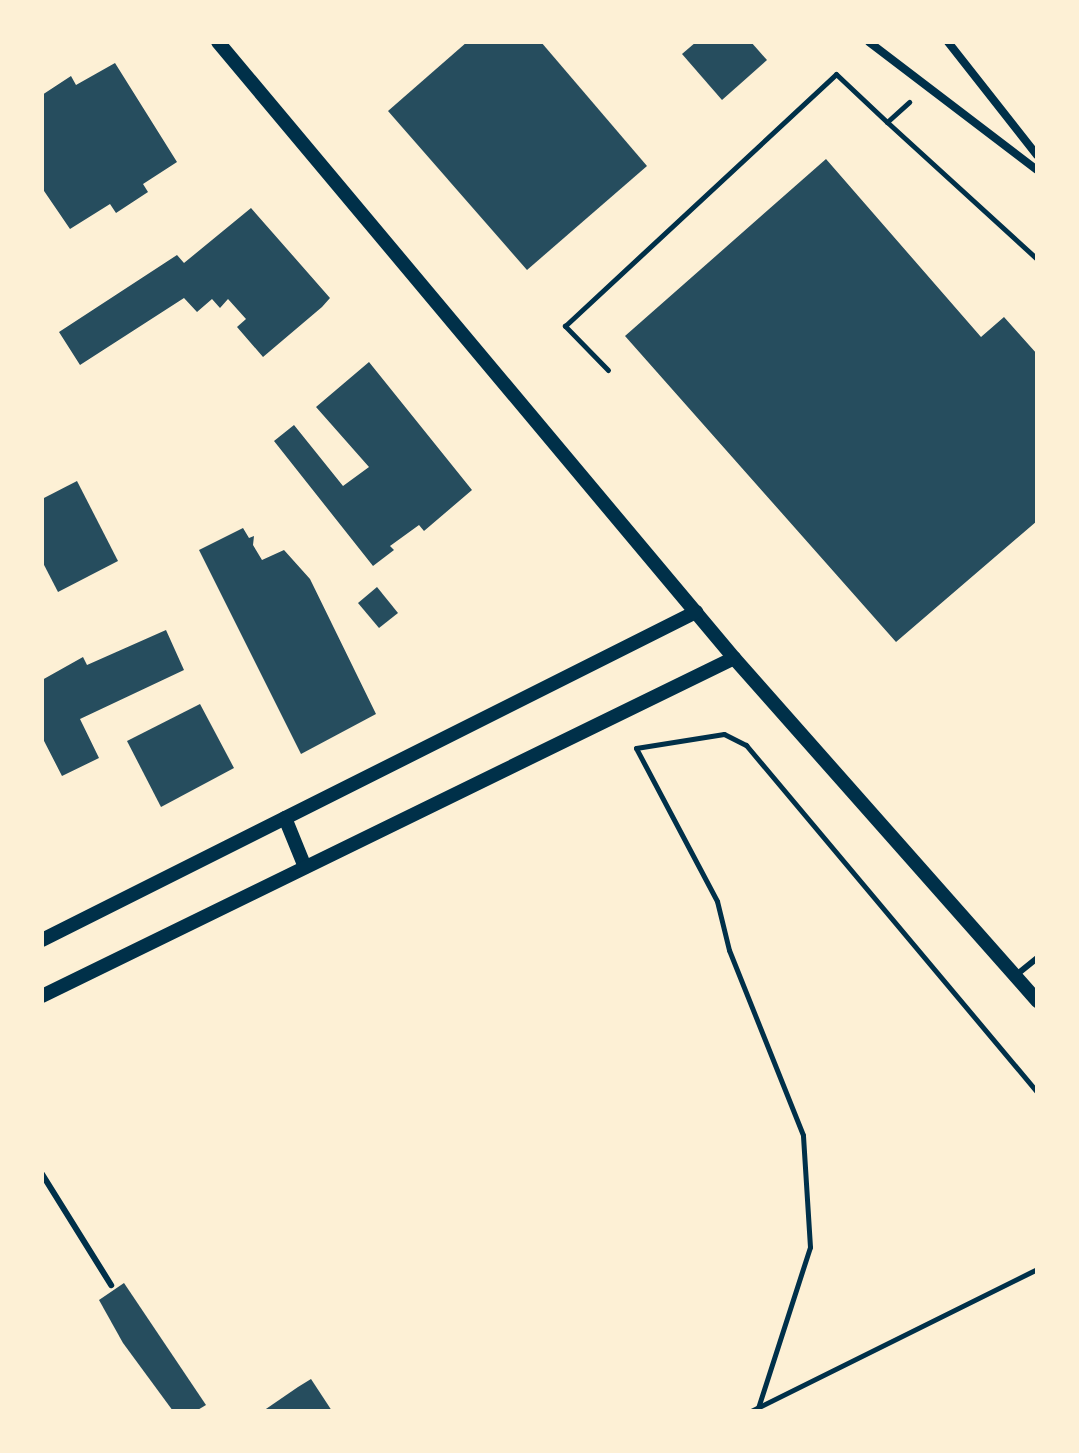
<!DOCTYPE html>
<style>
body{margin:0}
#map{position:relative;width:1079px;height:1453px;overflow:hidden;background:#fdf0d5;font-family:"Roboto Condensed",sans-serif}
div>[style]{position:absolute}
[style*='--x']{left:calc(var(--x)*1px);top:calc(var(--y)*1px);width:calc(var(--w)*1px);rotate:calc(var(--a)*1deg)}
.building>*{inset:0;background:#264d5e}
.path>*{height:5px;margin:-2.5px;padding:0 2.5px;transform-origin:2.5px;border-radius:2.5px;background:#003049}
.service>*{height:6px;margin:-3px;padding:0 3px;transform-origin:3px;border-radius:3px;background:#003049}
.minor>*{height:8px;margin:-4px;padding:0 4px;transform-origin:4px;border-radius:4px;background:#003049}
.tertiary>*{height:14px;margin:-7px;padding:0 7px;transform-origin:7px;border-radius:7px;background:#003049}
span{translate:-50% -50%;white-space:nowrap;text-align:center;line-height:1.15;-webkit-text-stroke:6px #fdf0d5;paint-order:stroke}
.frame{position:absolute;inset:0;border:44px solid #fdf0d5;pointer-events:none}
</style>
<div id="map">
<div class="building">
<div style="clip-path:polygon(467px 42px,541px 42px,647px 166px,527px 270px,388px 111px)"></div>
<div style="clip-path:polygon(696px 42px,751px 42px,767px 60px,722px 100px,682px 54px)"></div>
<div style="clip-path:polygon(115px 63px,177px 162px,143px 184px,148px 192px,116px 213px,110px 204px,70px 229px,42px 188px,42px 95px,71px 76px,76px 85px)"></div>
<div style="clip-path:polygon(826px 159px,981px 337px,1004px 317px,1037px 354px,1037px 521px,896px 642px,625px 336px)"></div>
<div style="clip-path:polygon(251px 208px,330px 298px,322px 307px,263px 357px,237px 327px,246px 319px,228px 299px,220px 308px,212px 299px,197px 312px,184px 298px,80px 365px,59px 332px,177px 255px,184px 263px)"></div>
<div style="clip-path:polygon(369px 362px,472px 490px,424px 531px,419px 525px,390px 546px,394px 550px,373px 566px,274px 441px,294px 425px,343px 486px,369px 467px,316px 407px)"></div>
<div style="clip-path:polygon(77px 481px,118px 561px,58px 592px,42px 561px,42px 499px)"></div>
<div style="clip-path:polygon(243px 528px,249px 538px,254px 536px,253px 545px,262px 560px,284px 550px,310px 579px,376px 714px,301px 754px,199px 550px)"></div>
<div style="clip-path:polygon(377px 587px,398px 613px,379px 628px,358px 603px)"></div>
<div style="clip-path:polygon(166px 630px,184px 670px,80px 719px,99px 758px,62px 776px,42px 737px,42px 680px,83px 657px,87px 665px)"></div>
<div style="clip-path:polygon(200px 704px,234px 768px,161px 807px,127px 741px)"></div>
<div style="clip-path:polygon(124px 1283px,206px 1405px,196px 1411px,173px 1411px,123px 1343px,99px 1300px)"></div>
<div style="clip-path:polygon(311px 1379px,332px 1411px,263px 1411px,298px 1387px)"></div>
</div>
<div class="path">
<div style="--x:887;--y:122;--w:203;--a:42.4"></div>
<div style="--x:608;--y:370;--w:62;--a:-134.3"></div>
<div style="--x:565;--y:326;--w:370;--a:-42.9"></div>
<div style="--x:836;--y:74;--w:70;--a:43.3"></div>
<div style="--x:887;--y:122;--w:30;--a:-42"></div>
<div style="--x:758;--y:1408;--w:169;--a:-72.1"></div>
<div style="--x:810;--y:1247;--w:112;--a:-93.6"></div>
<div style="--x:803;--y:1135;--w:199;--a:-111.8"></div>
<div style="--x:729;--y:950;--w:50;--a:-103.8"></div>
<div style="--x:717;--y:901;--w:173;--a:-117.9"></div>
<div style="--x:636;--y:748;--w:89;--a:-9"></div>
<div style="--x:724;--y:734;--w:25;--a:27"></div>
<div style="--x:746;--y:745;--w:453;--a:50"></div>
<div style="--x:751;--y:1411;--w:319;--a:-26.4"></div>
</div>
<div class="service">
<div style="--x:1015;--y:976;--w:28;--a:-39"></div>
<div style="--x:42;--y:1174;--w:131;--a:58.1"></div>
</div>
<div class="minor">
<div style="--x:869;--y:42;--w:211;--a:37.3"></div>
<div style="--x:948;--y:42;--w:144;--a:51.8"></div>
</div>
<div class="tertiary">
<div style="--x:218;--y:42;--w:804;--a:50.05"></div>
<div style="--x:734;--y:658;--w:458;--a:48.5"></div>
<div style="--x:285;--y:818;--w:53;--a:67.8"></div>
<div style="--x:42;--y:940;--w:732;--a:-26.64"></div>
<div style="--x:42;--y:996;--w:770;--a:-26.03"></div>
</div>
<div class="frame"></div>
</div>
